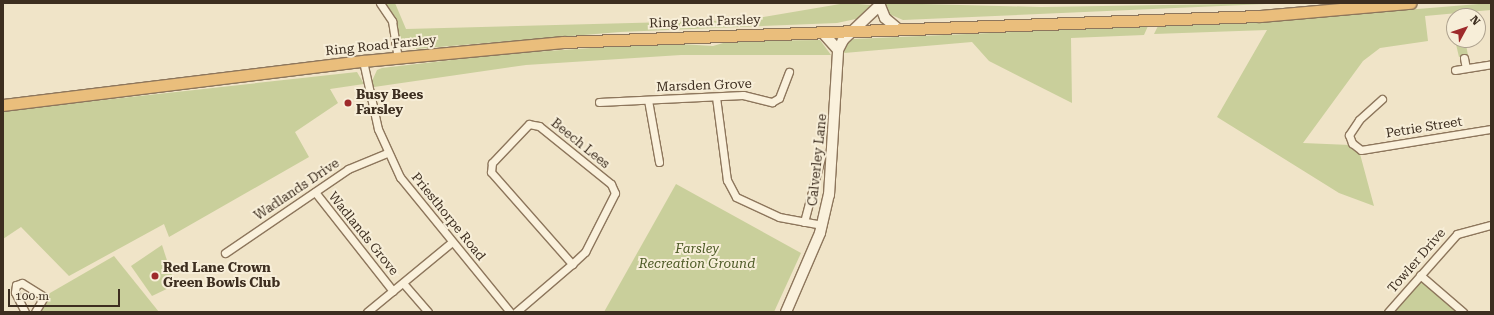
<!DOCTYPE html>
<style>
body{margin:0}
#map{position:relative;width:1494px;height:315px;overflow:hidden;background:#f0e4c8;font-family:"Roboto Serif",serif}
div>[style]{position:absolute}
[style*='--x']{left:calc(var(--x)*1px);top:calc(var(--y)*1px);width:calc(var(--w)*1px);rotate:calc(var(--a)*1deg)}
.green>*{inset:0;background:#c9cf9b}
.roads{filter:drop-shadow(1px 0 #8d765c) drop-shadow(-1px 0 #8d765c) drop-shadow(0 1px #8d765c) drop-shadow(0 -1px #8d765c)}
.minor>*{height:7px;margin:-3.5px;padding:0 3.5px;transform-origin:3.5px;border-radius:3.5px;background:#faf1dc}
.secondary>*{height:10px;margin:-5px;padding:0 5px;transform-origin:5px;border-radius:5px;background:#faf1dc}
.trunk>*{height:11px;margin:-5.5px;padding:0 5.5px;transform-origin:5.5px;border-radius:5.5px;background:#eabe7c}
.dots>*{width:11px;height:11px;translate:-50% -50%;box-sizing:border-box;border:2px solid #f7eed8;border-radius:50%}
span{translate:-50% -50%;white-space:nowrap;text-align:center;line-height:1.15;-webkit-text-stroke:4px #f7eed8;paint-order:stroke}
.street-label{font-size:13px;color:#3d2e20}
.poi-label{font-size:13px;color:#3d2e20;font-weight:700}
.left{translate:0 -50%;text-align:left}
.park-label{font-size:13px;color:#4d5a26;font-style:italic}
.frame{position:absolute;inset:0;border:4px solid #3d2e20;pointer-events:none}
.north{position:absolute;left:1446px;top:8px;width:40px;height:40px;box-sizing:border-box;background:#f7eed8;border:1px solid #ada18e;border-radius:50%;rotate:50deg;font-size:11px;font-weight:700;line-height:16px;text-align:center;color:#3d2e20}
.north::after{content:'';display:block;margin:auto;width:14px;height:18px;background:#9e2a2b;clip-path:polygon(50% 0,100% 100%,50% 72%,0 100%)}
.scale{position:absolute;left:8px;top:289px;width:112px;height:18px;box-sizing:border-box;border:2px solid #3d2e20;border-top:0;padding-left:5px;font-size:12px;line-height:14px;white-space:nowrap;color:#3d2e20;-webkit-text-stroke:3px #f7eed8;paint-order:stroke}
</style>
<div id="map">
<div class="green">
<div style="clip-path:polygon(386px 3px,395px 3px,406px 29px,746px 20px,846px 3px,871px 5px,865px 17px,837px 23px,620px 32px,415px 49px,403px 44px)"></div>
<div style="clip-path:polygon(883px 3px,1041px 7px,1291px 3px,903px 20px,889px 14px)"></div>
<div style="clip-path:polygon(1491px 3px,1491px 10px,1425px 16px,1428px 41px,1380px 48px,1363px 61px,1303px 143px,1350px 145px,1360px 154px,1374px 206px,1339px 193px,1217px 117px,1267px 30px,1154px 34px,1158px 26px,1258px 22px)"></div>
<div style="clip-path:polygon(1148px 26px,1144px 35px,1071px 38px,1072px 103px,989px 61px,972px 42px,844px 53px,845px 46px,853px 39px)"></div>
<div style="clip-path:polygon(820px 40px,831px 55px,681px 55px,526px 65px,374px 87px,372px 81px,377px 70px,382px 68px,504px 54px,663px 43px,713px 46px,730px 41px)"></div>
<div style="clip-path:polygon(1455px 40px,1465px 40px,1468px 55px,1459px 57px)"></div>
<div style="clip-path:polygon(357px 72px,364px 84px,330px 89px,338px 103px,295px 132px,309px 157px,169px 237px,164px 224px,69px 276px,21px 227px,3px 239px,3px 111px)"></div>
<div style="clip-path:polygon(676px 184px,801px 253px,774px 312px,604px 312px)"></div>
<div style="clip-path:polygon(162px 245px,175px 285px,152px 296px,131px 266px)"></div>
<div style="clip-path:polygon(114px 256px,159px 312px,39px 312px,50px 293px)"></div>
<div style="clip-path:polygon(1421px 281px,1457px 312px,1394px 312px)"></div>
</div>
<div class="roads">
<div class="minor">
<div style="--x:380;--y:3;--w:22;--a:56"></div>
<div style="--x:392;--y:21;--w:36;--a:81"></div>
<div style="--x:1464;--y:58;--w:10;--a:79"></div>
<div style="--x:363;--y:61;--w:70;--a:77.6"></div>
<div style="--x:378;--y:129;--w:53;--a:65.4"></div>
<div style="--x:400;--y:177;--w:174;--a:50.8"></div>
<div style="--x:1455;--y:70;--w:36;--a:-9"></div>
<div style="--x:716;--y:97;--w:84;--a:82.5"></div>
<div style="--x:727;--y:180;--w:19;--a:62"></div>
<div style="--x:736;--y:197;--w:47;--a:24.9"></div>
<div style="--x:779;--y:217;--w:44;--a:10.5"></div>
<div style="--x:1382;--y:99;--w:31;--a:138"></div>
<div style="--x:1359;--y:120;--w:18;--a:124"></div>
<div style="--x:1349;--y:135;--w:9;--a:69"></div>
<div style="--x:1352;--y:143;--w:11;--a:38"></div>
<div style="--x:1361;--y:150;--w:132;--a:-9.2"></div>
<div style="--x:648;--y:100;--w:63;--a:79.9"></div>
<div style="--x:599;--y:102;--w:144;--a:-2.8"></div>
<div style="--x:743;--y:95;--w:30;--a:14"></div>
<div style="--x:772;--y:102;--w:8;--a:-30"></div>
<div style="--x:779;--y:98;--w:28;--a:-69"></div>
<div style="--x:315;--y:192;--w:126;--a:51.8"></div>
<div style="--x:804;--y:222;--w:70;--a:-75.2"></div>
<div style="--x:225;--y:253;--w:149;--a:-34.3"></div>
<div style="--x:348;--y:169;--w:42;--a:-22.3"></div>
<div style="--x:1420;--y:275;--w:57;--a:40.7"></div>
<div style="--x:403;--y:283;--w:38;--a:49"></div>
<div style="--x:25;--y:312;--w:22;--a:-117"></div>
<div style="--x:15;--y:292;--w:7;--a:-82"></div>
<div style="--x:16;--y:285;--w:6;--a:-18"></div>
<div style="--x:22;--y:283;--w:26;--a:32"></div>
<div style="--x:44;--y:297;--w:17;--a:121"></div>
<div style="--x:367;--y:312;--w:110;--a:-39.5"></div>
<div style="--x:516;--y:312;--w:74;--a:-40.6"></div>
<div style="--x:572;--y:264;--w:18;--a:-43"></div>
<div style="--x:585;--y:252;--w:66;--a:-63"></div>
<div style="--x:615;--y:193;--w:10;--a:-114"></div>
<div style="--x:611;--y:184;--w:92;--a:-141.1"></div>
<div style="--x:539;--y:126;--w:10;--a:-169"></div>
<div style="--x:529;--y:124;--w:54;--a:133.5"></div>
<div style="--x:492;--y:163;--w:9;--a:96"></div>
<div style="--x:491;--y:172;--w:123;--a:48.6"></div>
<div style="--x:1388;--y:312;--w:104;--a:-48.5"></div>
<div style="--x:1457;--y:234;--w:35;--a:-15"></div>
</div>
<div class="secondary">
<div style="--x:879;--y:3;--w:16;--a:68"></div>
<div style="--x:885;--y:18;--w:16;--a:40"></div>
<div style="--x:822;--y:32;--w:24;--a:48"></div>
<div style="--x:786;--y:312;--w:86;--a:-66.7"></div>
<div style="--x:820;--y:233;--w:39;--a:-77"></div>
<div style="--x:829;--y:195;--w:145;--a:-86.4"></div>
<div style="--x:838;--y:50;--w:11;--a:-63"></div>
<div style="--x:843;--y:40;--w:50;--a:-43.4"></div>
</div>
<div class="trunk">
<div style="--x:3;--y:105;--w:363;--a:-7"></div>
<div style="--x:363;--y:61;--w:201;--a:-5.4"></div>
<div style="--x:563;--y:42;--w:697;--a:-2.14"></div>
<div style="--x:1260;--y:16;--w:151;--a:-5"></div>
</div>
</div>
<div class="dots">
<div style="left:348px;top:103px;background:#9e2a2b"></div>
<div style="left:155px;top:276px;background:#9e2a2b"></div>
</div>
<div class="street-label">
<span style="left:705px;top:22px;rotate:-2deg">Ring Road Farsley</span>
<span style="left:381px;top:46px;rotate:-6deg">Ring Road Farsley</span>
<span style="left:704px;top:86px;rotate:-2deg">Marsden Grove</span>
<span style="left:1424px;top:128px;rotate:-9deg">Petrie Street</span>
<span style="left:580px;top:144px;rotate:39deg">Beech Lees</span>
<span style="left:818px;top:160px;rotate:-84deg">Calverley Lane</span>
<span style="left:297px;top:190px;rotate:-34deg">Wadlands Drive</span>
<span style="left:448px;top:217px;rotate:51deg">Priesthorpe Road</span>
<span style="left:363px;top:234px;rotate:51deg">Wadlands Grove</span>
<span style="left:1417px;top:261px;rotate:-49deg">Towler Drive</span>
</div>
<div class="poi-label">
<span class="left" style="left:356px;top:103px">Busy Bees<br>Farsley</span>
<span class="left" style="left:163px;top:276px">Red Lane Crown<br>Green Bowls Club</span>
</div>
<div class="park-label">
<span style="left:697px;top:257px">Farsley<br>Recreation Ground</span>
</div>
<div class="frame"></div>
<div class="north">N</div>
<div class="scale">100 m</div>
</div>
